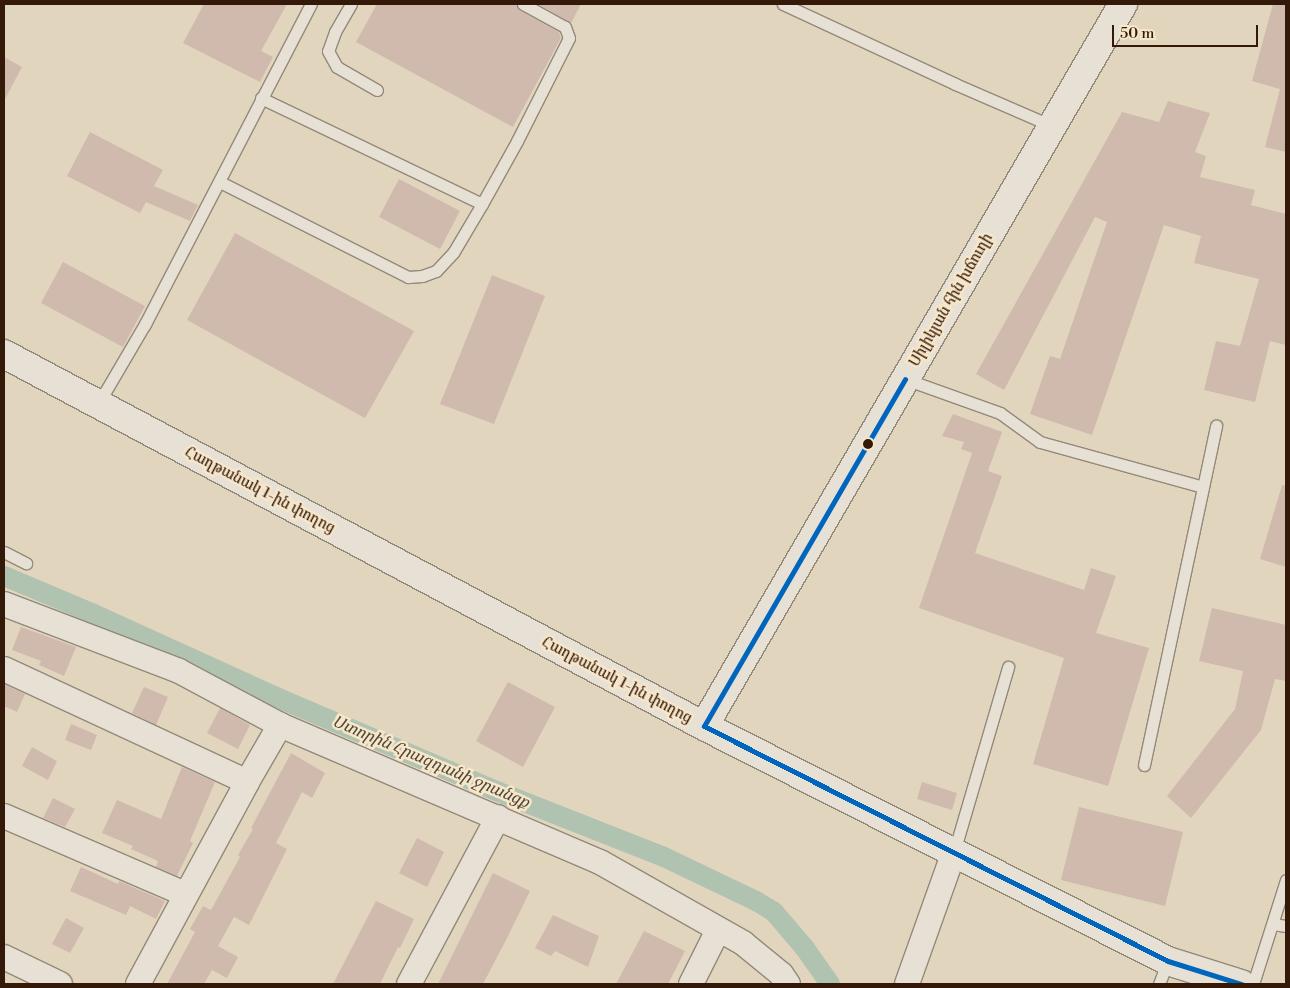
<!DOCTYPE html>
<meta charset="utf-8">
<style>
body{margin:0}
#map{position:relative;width:1290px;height:988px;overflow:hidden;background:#e2d5bd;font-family:"Libre Bodoni","Noto Serif Armenian",serif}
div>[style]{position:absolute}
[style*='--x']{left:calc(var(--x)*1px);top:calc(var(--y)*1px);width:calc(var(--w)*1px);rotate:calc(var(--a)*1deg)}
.canal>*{height:20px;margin:-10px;padding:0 10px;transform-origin:10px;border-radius:10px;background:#b0c2b0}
.building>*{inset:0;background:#cfbaad}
.roads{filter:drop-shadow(1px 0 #938979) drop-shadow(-1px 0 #938979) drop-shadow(0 1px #938979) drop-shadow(0 -1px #938979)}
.lane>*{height:11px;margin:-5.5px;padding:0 5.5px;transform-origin:5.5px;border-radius:5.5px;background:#e7e0d4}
.street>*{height:24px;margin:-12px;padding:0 12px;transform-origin:12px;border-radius:12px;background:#e7e0d4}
.secondary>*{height:28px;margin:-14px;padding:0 14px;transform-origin:14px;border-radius:14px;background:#e7e0d4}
.bus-1>*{height:5px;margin:-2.5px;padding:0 2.5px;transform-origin:2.5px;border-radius:2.5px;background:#0065bd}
.dots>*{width:14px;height:14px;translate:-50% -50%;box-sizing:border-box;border:2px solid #f6e6ca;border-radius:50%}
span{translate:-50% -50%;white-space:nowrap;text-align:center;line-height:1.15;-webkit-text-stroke:5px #f6e6ca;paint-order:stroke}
.street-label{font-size:15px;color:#341908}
.water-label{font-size:16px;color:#534939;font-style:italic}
.frame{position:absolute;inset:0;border:5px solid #341908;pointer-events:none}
.scale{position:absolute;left:1112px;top:25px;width:146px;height:22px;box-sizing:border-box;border:2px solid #341908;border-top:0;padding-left:6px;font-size:15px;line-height:18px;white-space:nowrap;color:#341908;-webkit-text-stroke:4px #f6e6ca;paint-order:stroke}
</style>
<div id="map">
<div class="canal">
<div style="--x:4;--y:576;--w:98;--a:22.9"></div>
<div style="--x:94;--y:614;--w:200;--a:24.5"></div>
<div style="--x:276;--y:697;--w:242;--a:23.1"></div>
<div style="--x:499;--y:792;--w:177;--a:21.5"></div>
<div style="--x:664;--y:857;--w:102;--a:25.6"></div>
<div style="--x:756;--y:901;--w:21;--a:31"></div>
<div style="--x:774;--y:912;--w:46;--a:49.4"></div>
<div style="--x:804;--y:947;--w:45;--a:54.9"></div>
</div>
<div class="building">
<div style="clip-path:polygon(204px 4px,287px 4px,261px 51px,273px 57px,260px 82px,183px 43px)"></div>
<div style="clip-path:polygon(377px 4px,516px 4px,519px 10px,559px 32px,561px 38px,513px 127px,356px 42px)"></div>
<div style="clip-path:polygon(538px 4px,581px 4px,571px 23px)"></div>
<div style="clip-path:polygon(1273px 4px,1286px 4px,1286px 152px,1265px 147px,1280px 89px,1252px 81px)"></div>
<div style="clip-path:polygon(4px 57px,22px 67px,4px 101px)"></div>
<div style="clip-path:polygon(1168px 101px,1210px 113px,1195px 152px,1206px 156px,1200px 177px,1255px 190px,1251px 205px,1286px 214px,1286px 345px,1270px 341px,1255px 402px,1204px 390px,1216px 341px,1240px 346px,1259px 279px,1194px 263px,1201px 236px,1164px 225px,1092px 435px,1030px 414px,1050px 356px,1060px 359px,1107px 222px,1095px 217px,1004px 390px,976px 374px,1122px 112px,1159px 122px)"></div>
<div style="clip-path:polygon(90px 132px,163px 170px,154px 186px,198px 205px,190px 221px,146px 202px,140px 213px,67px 176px)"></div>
<div style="clip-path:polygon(399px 179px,460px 211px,440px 249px,379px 217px)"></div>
<div style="clip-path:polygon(235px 233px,414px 331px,365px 418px,187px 320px)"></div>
<div style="clip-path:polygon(63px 262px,145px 306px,123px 347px,41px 303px)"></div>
<div style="clip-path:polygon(492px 275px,545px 296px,494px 424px,440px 404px)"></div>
<div style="clip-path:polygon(953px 414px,1002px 432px,988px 471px,1002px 476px,975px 553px,1084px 590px,1091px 568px,1116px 576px,1096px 633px,1149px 648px,1108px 786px,1033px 764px,1064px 658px,919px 608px,972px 453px,961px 449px,964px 442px,942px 436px)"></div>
<div style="clip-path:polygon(1282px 485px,1286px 486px,1286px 567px,1260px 559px)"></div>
<div style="clip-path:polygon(1212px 608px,1286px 625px,1286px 681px,1275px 679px,1261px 730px,1191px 818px,1167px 796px,1235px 709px,1243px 671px,1199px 661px)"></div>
<div style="clip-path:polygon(21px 627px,76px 647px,64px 676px,39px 665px,41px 661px,12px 650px)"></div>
<div style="clip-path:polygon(508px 682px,555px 707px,523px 767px,476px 741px)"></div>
<div style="clip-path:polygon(4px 684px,25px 694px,17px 712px,4px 706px)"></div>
<div style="clip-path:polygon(144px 687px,168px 697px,156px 725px,132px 713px)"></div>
<div style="clip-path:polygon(220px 708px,250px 725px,238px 749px,207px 733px)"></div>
<div style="clip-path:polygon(71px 724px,97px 735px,91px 750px,65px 740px)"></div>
<div style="clip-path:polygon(32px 747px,57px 761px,48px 780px,22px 766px)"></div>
<div style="clip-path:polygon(291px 753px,325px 773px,312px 798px,302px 792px,276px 843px,287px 849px,249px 925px,234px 917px,218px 946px,238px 957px,227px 978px,212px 970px,204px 984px,167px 984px,195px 932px,190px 929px,203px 906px,211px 910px,240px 857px,238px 855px,253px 829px,251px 828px)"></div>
<div style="clip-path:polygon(182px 767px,215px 782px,190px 841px,193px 843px,177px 876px,156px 867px,158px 861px,131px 849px,133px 846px,102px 833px,117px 800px,161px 819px)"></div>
<div style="clip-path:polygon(922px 782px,957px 793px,952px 810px,917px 799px)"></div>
<div style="clip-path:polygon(53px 798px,75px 809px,65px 827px,43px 818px)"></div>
<div style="clip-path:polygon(1079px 807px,1183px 832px,1165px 906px,1061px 880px)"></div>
<div style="clip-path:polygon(417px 838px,444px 852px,427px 887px,399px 873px)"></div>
<div style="clip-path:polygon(81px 867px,118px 884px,119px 881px,165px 901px,156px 919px,130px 906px,126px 915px,70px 891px)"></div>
<div style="clip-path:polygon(493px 873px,530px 891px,507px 938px,483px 984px,438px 984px)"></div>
<div style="clip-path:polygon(376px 901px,414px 919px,400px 948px,398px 947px,380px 984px,333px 984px)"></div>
<div style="clip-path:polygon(553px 915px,599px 936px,588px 967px,555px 951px,551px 956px,535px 948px)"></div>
<div style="clip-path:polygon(66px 918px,84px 928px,70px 953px,52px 944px)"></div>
<div style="clip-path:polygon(644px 931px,685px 951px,668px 984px,616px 984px)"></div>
</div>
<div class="roads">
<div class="lane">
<div style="--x:351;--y:4;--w:32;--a:120"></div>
<div style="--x:335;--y:32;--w:20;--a:110"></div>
<div style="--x:328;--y:51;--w:18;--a:61"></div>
<div style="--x:337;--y:67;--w:46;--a:29.9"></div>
<div style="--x:783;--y:4;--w:190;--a:24.9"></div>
<div style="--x:955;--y:84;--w:106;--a:23.4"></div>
<div style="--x:261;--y:98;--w:245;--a:25.6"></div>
<div style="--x:220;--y:182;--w:211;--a:26.8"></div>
<div style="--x:408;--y:277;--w:14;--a:-4"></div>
<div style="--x:422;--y:276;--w:15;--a:-20"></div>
<div style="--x:436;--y:271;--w:25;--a:-47"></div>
<div style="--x:453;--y:253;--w:57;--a:-59.4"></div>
<div style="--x:482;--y:204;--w:72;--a:-60.9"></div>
<div style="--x:517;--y:141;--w:115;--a:-63.2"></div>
<div style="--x:569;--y:38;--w:12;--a:-110"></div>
<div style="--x:565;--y:27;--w:48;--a:-151.3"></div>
<div style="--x:905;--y:379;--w:101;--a:19.7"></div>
<div style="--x:1000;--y:413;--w:49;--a:35.9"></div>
<div style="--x:1040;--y:442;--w:169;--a:15.4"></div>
<div style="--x:98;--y:404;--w:93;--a:-59.6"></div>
<div style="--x:145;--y:324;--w:360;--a:-62.6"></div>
<div style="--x:4;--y:552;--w:25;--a:27"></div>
<div style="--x:1144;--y:765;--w:347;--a:-78"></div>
<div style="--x:954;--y:852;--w:193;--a:-73.7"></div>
<div style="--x:1273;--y:924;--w:13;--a:9"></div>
<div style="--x:1159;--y:984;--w:25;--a:-69"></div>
<div style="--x:1253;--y:984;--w:109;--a:-72.4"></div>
</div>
<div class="street">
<div style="--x:4;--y:604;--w:187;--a:20.9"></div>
<div style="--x:179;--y:671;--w:115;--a:28.1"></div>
<div style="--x:280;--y:725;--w:348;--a:23.2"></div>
<div style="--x:600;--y:862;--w:164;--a:29.5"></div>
<div style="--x:743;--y:943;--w:49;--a:39.2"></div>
<div style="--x:781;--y:974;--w:12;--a:55"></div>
<div style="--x:4;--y:669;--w:268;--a:24.9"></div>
<div style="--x:4;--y:816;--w:197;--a:23.3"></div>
<div style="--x:4;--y:957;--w:62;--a:25.7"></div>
<div style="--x:138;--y:984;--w:230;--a:-61.6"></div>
<div style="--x:247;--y:782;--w:66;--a:-59.9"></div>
<div style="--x:409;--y:984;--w:189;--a:-61.9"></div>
<div style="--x:691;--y:984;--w:60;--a:-63.4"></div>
<div style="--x:907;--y:984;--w:140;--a:-70.4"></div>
</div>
<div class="secondary">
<div style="--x:4;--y:354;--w:793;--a:27.99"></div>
<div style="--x:704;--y:726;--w:520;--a:26.86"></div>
<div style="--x:1168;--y:961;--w:77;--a:17.5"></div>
<div style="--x:704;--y:726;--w:835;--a:-59.87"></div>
</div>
</div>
<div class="bus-1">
<div style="--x:704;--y:726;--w:520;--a:26.86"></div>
<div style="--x:1168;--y:961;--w:77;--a:17.5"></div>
<div style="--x:704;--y:726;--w:401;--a:-59.9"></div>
</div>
<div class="dots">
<div style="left:868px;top:444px;background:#341908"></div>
</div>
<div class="street-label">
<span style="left:951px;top:300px;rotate:-60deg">Սիլիկյան հին խճուղի</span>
<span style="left:260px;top:490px;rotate:28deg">Հաղթանակ 1-ին փողոց</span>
<span style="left:617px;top:680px;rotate:28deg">Հաղթանակ 1-ին փողոց</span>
</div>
<div class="water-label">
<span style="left:431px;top:762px;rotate:23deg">Ստորին Հրազդանի ջրանցք</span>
</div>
<div class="frame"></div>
<div class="scale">50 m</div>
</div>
